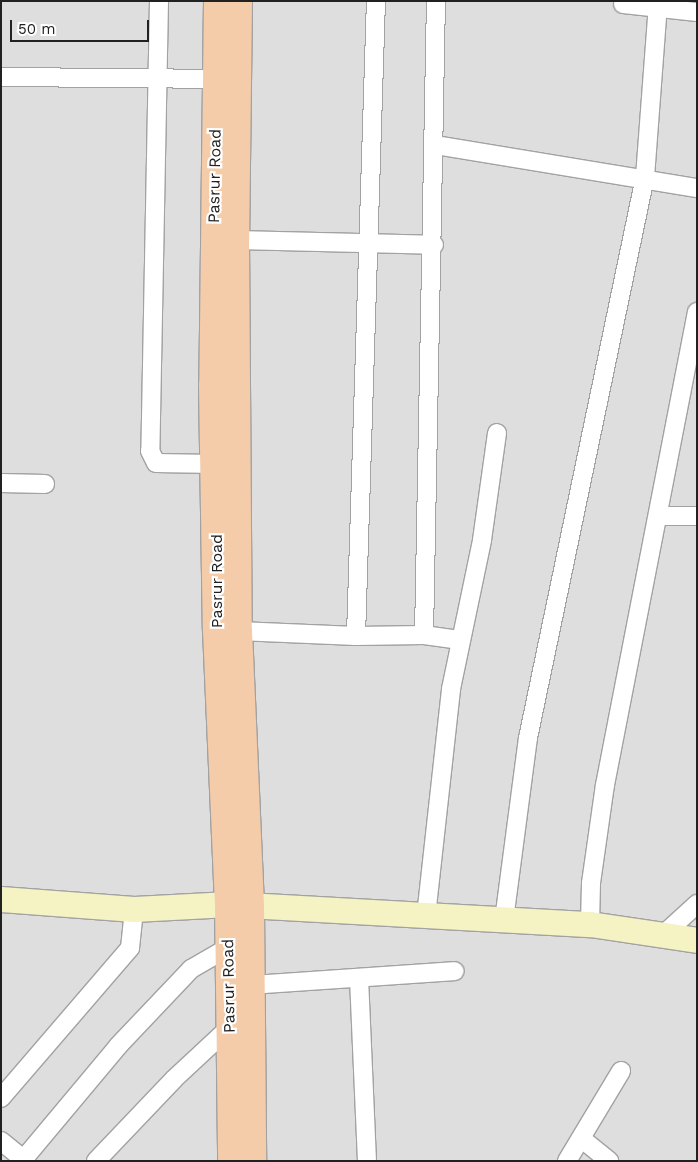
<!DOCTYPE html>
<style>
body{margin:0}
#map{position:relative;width:698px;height:1162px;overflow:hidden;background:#f1ede9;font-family:"Work Sans",sans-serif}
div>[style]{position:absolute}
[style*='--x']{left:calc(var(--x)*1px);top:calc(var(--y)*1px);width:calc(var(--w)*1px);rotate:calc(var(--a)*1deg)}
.residential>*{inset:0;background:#dfdede}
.roads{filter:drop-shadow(1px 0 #a2a2a2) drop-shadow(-1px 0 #a2a2a2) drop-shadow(0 1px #a2a2a2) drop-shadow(0 -1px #a2a2a2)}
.street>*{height:18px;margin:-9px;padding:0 9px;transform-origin:9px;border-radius:9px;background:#fff}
.secondary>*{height:25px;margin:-12.5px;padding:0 12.5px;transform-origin:12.5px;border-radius:12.5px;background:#f5f2c3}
.primary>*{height:28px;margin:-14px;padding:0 14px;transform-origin:14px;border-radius:14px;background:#f4ccaa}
span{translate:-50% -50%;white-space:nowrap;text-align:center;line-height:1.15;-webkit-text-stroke:4.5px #fff;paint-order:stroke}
.street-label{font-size:16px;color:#212121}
.frame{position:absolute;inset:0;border:2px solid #212121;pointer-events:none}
.scale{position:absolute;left:10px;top:20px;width:139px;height:22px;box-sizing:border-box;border:2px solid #212121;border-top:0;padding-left:6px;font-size:15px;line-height:18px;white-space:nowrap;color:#212121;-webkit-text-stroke:4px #fff;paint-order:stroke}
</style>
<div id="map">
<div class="residential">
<div style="clip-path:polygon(1px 1px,697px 1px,697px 1161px,1px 1161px)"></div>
</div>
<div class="roads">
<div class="street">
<div style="--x:159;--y:1;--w:450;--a:91.1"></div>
<div style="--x:150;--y:451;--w:13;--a:63"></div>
<div style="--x:156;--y:463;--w:59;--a:1"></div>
<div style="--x:623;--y:4;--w:74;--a:6.2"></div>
<div style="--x:1;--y:77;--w:215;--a:0.5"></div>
<div style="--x:436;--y:145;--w:265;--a:9.4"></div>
<div style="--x:235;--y:240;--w:199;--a:1.4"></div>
<div style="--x:1;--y:483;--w:44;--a:1.3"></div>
<div style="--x:660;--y:516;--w:37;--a:0"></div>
<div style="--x:238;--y:631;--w:118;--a:2.4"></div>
<div style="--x:356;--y:636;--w:68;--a:-0.8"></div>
<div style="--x:424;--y:635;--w:35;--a:8"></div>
<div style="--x:424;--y:635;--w:634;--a:-88.92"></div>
<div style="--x:356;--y:636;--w:635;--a:-88.2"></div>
<div style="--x:426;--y:916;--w:228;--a:-83.7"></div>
<div style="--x:451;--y:689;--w:152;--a:-78.2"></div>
<div style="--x:482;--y:540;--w:108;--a:-82"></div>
<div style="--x:504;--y:920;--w:184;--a:-82.5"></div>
<div style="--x:528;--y:738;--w:573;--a:-78.22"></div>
<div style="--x:645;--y:177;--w:172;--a:-85.7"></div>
<div style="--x:590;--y:924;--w:41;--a:-88.6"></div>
<div style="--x:591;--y:883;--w:99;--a:-81.9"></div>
<div style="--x:605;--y:785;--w:482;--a:-79"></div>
<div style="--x:664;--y:934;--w:45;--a:-42.3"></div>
<div style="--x:359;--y:978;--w:183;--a:87.5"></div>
<div style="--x:251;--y:985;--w:204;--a:-3.9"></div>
<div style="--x:1;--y:1098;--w:198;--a:-49.3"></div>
<div style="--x:130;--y:948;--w:39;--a:-84"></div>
<div style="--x:582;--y:1139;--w:35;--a:39"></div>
<div style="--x:1;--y:1141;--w:32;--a:39"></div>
<div style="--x:22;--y:1161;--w:150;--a:-50.1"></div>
<div style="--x:118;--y:1046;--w:106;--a:-46.5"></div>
<div style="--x:191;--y:969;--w:44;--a:-30.1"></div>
<div style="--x:96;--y:1161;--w:113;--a:-46.4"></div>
<div style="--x:174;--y:1079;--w:76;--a:-42.9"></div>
<div style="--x:567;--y:1161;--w:105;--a:-59"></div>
</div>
<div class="secondary">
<div style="--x:1;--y:899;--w:133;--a:4.3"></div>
<div style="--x:134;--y:909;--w:95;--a:-3"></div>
<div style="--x:229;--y:904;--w:362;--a:3.2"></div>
<div style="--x:590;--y:924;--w:108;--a:8.5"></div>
</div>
<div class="primary">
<div style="--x:218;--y:1;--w:384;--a:90.7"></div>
<div style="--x:213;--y:385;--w:245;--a:89.1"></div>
<div style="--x:217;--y:630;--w:274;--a:87.5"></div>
<div style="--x:229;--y:904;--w:257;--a:89.3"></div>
<div style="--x:238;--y:1;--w:239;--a:90.7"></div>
<div style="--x:235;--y:240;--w:391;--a:89.6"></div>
<div style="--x:238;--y:631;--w:277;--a:87.5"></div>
<div style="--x:250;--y:908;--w:253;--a:89.5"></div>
</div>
</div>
<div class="street-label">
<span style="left:215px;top:176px;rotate:-89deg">Pasrur Road</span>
<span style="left:217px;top:581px;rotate:-90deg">Pasrur Road</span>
<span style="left:229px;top:986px;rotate:-91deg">Pasrur Road</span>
</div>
<div class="frame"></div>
<div class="scale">50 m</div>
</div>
